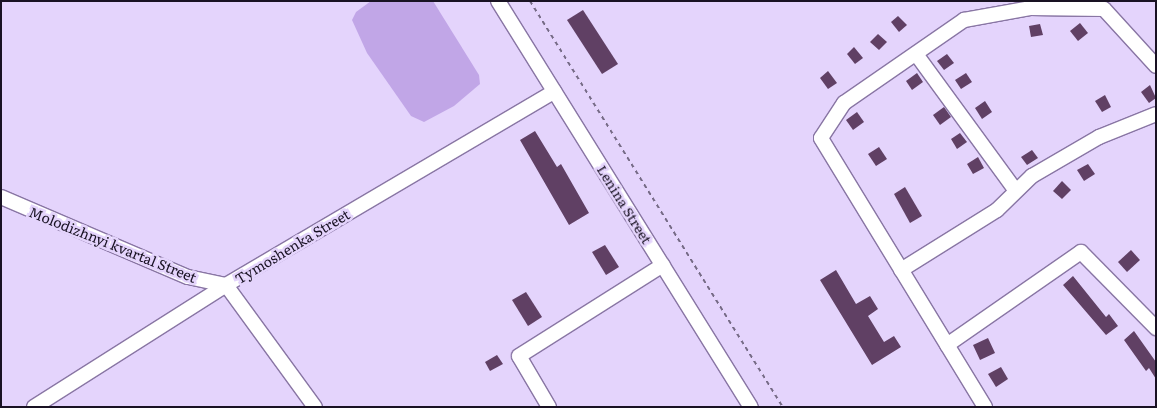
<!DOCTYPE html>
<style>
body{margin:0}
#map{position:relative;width:1157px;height:408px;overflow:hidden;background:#e4d4fc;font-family:Literata,serif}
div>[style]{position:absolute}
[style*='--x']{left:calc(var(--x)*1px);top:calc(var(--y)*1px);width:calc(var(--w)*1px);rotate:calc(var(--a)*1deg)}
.green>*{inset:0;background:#c1a6e7}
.building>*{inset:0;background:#604064}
.path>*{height:2px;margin-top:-1px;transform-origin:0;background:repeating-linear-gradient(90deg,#756a85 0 4px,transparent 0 8px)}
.roads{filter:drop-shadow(1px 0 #8976a4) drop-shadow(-1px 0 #8976a4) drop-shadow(0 1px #8976a4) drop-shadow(0 -1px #8976a4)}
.minor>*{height:14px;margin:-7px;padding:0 7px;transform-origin:7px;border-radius:7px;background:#fff}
span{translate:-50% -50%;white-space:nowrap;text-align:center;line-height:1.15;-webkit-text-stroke:5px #e4d4fc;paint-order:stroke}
.street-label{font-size:14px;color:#191223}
.frame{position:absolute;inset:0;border:2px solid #191223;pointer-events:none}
</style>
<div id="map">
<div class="green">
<div style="clip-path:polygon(371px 1px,433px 1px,479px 75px,480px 84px,454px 106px,424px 122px,411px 116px,367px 53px,352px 20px,356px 12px)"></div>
</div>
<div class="building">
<div style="clip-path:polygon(583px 10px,618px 64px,602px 74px,567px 20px)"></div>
<div style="clip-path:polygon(898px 16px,907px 25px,899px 32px,891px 22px)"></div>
<div style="clip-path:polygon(1080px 23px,1088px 33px,1078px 41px,1070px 31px)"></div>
<div style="clip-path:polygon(1040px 24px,1043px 35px,1031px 37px,1029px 26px)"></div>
<div style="clip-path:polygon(878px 34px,887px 42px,879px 50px,870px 42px)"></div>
<div style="clip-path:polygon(854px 47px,863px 58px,855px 64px,847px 54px)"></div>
<div style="clip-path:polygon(947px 54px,954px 63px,944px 70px,937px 61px)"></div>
<div style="clip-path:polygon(828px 71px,837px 83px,828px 89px,820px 78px)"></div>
<div style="clip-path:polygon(917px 73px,923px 82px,912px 90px,906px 81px)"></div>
<div style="clip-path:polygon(966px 73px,972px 82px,961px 89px,955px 80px)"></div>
<div style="clip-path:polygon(1150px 85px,1156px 98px,1149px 103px,1141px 92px)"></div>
<div style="clip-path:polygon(1105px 95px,1111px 107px,1102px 112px,1095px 101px)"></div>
<div style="clip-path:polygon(985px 101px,992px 112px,982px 119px,975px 108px)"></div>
<div style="clip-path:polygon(944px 107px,951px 117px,940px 125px,933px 115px)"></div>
<div style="clip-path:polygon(857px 112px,864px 122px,853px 130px,846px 120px)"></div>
<div style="clip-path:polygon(535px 131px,557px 167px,561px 164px,589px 213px,569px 225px,520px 140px)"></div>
<div style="clip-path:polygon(960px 133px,967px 142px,957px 149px,951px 139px)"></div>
<div style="clip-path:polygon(879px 147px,887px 159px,876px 166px,868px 154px)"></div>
<div style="clip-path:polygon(1032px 150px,1038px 158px,1027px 165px,1021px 157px)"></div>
<div style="clip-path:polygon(978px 157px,984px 168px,973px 174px,967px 164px)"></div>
<div style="clip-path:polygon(1088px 164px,1095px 174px,1084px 181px,1077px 170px)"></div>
<div style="clip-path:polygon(1062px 181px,1071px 190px,1062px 199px,1053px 191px)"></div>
<div style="clip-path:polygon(905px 187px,922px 216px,910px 223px,894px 194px)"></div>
<div style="clip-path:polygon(605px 245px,619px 267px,606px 275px,592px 252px)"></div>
<div style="clip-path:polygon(1131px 250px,1140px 260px,1127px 272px,1118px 262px)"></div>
<div style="clip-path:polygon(836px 270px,856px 304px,870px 296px,878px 309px,868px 316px,884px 342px,894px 336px,901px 347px,872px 365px,820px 280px)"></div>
<div style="clip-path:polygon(1073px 276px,1106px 317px,1109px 314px,1118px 326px,1106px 335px,1063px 285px)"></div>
<div style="clip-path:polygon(526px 292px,542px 317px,528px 326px,512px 300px)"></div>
<div style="clip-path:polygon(1134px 331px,1156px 362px,1156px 379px,1149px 368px,1146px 371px,1124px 340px)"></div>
<div style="clip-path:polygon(988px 338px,995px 353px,980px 360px,973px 345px)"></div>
<div style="clip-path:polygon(497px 355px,503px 364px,490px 371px,485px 362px)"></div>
<div style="clip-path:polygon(1001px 367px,1008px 379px,996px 387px,988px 374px)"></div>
</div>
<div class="path">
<div style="--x:530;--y:1;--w:478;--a:58.1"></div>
</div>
<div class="roads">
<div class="minor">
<div style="--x:498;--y:1;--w:478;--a:58.1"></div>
<div style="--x:916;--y:54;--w:168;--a:53.9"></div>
<div style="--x:1;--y:197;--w:203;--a:23.2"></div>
<div style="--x:188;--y:277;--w:39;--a:12"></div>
<div style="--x:226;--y:285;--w:151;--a:53.9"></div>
<div style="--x:901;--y:270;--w:113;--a:-32"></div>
<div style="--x:997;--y:210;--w:49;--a:-44.2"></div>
<div style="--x:1032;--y:176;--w:78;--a:-30.2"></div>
<div style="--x:1099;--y:137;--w:61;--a:-22"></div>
<div style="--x:947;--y:345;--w:163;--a:-34.8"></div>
<div style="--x:1081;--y:252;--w:107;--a:45.4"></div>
<div style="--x:34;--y:407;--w:227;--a:-32.4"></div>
<div style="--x:226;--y:285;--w:381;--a:-30.5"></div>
<div style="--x:549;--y:407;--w:59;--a:-120.5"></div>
<div style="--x:519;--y:356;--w:170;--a:-32.3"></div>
<div style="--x:985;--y:407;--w:315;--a:-121.4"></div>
<div style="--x:821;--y:138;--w:42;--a:-56.7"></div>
<div style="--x:844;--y:103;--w:146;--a:-34.7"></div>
<div style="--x:964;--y:20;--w:67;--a:-10.3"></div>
<div style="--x:1030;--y:8;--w:74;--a:0.8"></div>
<div style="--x:1104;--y:9;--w:77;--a:47.6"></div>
</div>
</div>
<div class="street-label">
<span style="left:625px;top:204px;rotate:58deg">Lenina Street</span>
<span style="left:113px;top:244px;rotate:22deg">Molodizhnyi kvartal Street</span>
<span style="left:292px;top:246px;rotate:-31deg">Tymoshenka Street</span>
</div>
<div class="frame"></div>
</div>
